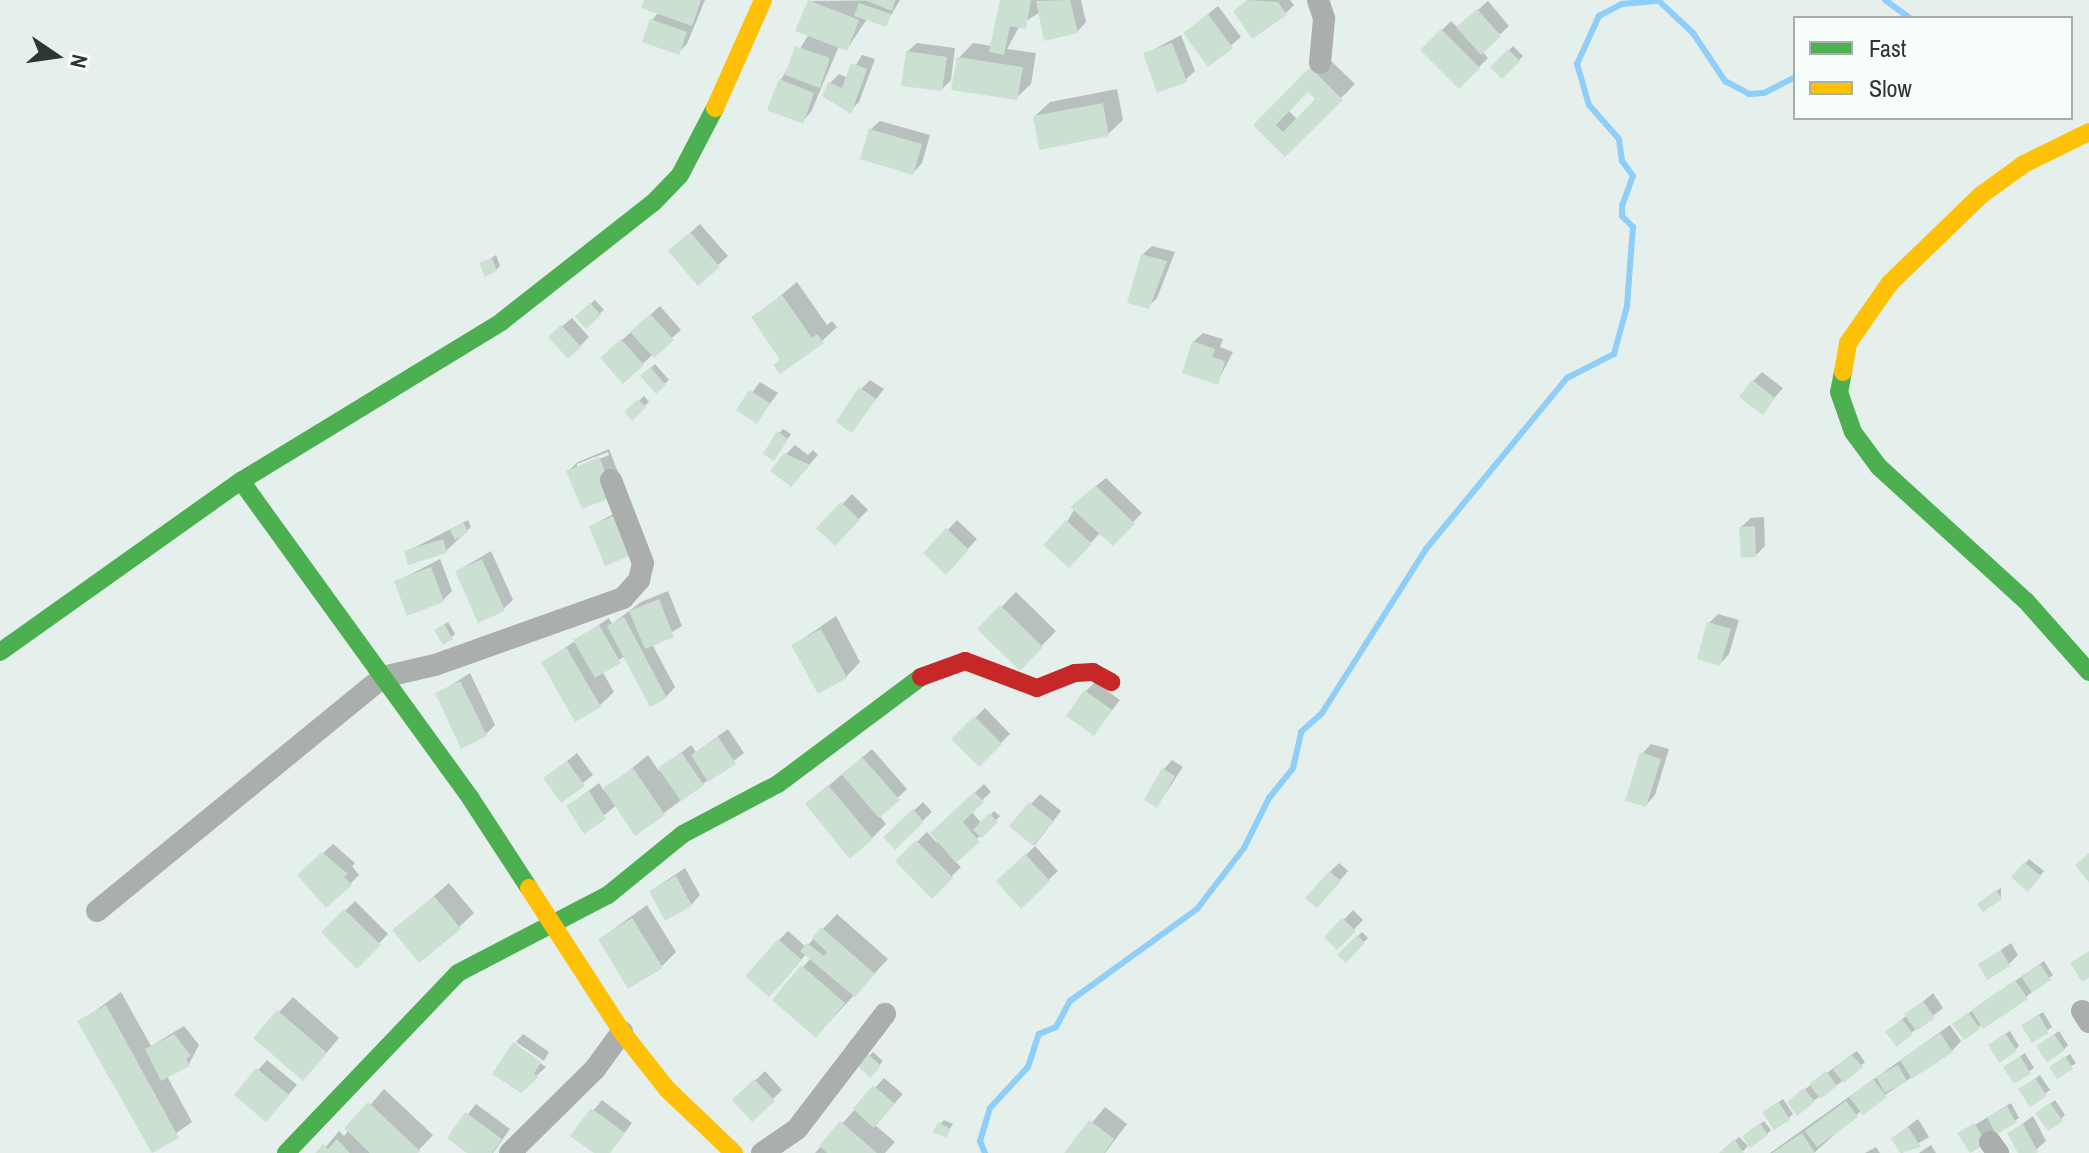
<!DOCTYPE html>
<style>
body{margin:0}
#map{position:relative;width:2089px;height:1153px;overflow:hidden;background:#e5f0ed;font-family:"Archivo Narrow",sans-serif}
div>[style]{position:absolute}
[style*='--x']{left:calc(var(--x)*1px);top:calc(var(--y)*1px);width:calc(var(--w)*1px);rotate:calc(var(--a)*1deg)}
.shadow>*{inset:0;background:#0003}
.stream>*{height:6px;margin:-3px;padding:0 3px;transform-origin:3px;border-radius:3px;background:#8ecef8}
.building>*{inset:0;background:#cce0d1}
.street>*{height:22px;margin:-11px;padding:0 11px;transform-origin:11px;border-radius:11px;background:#aaafae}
.fast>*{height:18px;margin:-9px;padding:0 9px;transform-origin:9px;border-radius:9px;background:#4caf50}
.slow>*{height:18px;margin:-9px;padding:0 9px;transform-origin:9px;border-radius:9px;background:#ffc107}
.jam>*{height:18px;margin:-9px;padding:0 9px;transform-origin:9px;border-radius:9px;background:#c62828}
span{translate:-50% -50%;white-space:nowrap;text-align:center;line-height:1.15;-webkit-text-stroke:6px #f7fefc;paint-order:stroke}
.legend{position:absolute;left:1793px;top:16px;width:280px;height:104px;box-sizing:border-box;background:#f7fefc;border:2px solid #a7aeac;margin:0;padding:10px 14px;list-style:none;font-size:24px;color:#2e3533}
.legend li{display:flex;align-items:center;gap:16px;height:40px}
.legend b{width:40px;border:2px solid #a7aeac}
.north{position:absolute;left:16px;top:16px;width:80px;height:80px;-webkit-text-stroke:6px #f7fefc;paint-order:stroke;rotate:103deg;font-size:22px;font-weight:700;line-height:32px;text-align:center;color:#2e3533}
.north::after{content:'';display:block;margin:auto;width:28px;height:36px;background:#2e3533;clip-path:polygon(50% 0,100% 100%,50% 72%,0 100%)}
</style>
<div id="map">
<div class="shadow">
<div style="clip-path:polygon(646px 0,705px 0,687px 44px,678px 53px,652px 20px,659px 12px)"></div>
<div style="clip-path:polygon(900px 0,885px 25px,867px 19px,847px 49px,839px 46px,811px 112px,802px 122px,780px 81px,809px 34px,809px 1px)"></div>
<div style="clip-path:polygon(1002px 0,1081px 0,1086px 22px,1077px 32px,1040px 12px,1020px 25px,1007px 49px,1036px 53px,1031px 84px,1016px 98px,959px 58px,973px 43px,992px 46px)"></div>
<div style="clip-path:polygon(1247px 0,1290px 0,1294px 5px,1285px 14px,1235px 12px)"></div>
<div style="clip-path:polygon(1488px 1px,1509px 26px,1482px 51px,1488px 58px,1459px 87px,1422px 50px,1451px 21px,1458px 28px)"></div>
<div style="clip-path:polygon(1218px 6px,1241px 37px,1208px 64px,1185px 33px)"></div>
<div style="clip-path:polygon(1181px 35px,1195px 71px,1185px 80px,1145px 54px)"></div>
<div style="clip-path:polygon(917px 43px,955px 48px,951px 80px,942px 89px,907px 52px)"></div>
<div style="clip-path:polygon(1513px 46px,1523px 56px,1502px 77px,1493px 67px)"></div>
<div style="clip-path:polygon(862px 55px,875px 59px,859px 102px,850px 111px,830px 83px,839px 74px,848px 78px)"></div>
<div style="clip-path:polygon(evenodd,1325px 55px,1355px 84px,1285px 154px,1256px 125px,1325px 55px,1308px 89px,1318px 99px,1298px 120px,1288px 110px,1308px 89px)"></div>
<div style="clip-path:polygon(1117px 89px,1123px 120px,1108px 134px,1035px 116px,1050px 102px)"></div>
<div style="clip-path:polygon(880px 121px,930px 135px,922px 163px,913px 173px,870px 130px)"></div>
<div style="clip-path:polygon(700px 224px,728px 256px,698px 283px,680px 242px)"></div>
<div style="clip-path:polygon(1152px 246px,1175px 252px,1157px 298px,1148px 307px,1142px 255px)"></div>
<div style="clip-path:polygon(496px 255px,500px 266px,496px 270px,482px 264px)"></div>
<div style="clip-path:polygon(797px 282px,827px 325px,832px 321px,837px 327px,822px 341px,782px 359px,753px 318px)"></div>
<div style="clip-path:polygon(595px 300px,604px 310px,586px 326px,578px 316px)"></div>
<div style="clip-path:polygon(660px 306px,681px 330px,623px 381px,602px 358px)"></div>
<div style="clip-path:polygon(572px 318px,589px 337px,580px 346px,560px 328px)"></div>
<div style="clip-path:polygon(1203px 333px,1223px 339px,1220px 347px,1233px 352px,1217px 383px,1193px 342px)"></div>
<div style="clip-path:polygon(655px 364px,669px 380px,656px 391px,642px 376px)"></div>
<div style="clip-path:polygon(1762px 372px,1783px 388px,1762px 412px,1753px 381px)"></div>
<div style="clip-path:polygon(870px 380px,884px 389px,852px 430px,861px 389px)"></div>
<div style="clip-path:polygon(760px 382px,778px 393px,757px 421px,739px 410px)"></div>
<div style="clip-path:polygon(644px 396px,649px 402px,632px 418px,627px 413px)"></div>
<div style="clip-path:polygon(783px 429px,791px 434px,778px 454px,779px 433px)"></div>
<div style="clip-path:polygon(795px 445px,808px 455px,813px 450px,818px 455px,800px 475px,786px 454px)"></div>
<div style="clip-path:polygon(evenodd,609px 449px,623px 485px,568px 471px,578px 462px,609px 449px,608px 452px,609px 455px,577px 468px,577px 464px,608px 452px)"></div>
<div style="clip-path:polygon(1106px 478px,1142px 513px,1113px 543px,1101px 532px,1069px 566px,1067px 522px,1081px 498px)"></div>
<div style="clip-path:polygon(852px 494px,868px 510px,835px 543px,819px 528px)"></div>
<div style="clip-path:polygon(630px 505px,606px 564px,591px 526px)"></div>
<div style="clip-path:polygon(1764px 517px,1765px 546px,1756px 555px,1741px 527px,1751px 518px)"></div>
<div style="clip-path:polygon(468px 520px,471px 527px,446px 551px,406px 552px)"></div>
<div style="clip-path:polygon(957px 520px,977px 539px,946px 572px,926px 553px)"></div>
<div style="clip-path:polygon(491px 551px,513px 600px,503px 609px,457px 571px)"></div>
<div style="clip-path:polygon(440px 559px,452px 591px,443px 600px,396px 582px)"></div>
<div style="clip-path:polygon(668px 591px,682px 626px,652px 644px,675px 687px,666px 697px,625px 656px,602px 671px,614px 692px,599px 706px,544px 662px,609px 618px,612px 624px,641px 602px)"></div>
<div style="clip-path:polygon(1016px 592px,1056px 631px,1020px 668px,980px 629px)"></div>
<div style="clip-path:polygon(1718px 614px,1739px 620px,1729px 654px,1720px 664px,1709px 623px)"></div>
<div style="clip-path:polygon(836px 616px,860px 662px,846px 677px,794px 645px)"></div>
<div style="clip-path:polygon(448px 622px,455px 634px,451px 638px,440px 627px)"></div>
<div style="clip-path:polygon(470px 673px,495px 725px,486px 734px,437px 694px)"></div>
<div style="clip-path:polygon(1095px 682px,1120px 700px,1094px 733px,1086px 691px)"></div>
<div style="clip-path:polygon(985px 708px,1010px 734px,979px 764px,954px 739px)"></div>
<div style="clip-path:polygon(728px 729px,744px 753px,664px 813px,617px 805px,584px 831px,568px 806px,599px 783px,604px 791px,648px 755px,659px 771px,691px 745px,696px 752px)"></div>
<div style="clip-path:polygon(1651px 744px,1669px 749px,1655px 795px,1646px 805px,1642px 754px)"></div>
<div style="clip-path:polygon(872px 749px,907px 789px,879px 815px,886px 824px,872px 838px,807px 804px)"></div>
<div style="clip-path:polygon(577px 753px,593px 775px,561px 800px,546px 778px)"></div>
<div style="clip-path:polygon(1172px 760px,1183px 767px,1157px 806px,1163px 770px)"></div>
<div style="clip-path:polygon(984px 784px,991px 792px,971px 811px,982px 824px,994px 811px,1000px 816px,955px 861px,961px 867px,932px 896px,898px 861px,927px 832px,938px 844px,933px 833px)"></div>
<div style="clip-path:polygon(1040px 794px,1061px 811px,1035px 845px,1012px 826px)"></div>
<div style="clip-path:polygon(923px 802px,932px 812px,895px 847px,886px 837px)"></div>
<div style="clip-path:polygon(333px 844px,355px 863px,352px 866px,359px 875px,350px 884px,309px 866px)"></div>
<div style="clip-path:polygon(1035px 846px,1058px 871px,1021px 906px,999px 881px)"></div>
<div style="clip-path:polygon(2029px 859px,2044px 871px,2028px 889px,2014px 877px)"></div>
<div style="clip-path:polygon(1339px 863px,1348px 871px,1326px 897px,1330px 872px)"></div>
<div style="clip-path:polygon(685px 868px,700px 895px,691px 905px,651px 891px)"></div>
<div style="clip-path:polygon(449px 883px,474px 913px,459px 927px,395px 930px)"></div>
<div style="clip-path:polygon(2001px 888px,2001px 898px,1983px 900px)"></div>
<div style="clip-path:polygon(355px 901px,388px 934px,357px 966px,324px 932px)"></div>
<div style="clip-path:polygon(647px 905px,676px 952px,662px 966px,600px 939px)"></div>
<div style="clip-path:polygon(1353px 910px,1363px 920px,1337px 947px,1327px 937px)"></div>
<div style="clip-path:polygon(837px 914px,888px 959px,830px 1021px,803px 967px,811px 958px,806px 954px,779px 986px,779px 940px,788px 931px,806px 947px)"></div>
<div style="clip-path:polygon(1362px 932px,1368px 938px,1346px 960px,1340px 955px)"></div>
<div style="clip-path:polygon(2011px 943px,2018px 955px,2009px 964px,1980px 965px)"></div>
<div style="clip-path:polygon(2044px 961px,2053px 975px,2026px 997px,1979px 1027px,1959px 1020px)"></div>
<div style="clip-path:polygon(121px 992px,151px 1046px,184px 1026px,199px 1045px,189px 1064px,167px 1076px,192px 1122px,151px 1151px,80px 1022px)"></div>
<div style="clip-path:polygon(1933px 993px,1943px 1008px,1897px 1044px,1892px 1028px)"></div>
<div style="clip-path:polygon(293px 997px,339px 1038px,317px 1064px,279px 1012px)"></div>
<div style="clip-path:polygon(2043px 1012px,2052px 1027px,2032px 1041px,2027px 1022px)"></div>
<div style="clip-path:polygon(1950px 1025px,1961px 1041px,1952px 1051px,1862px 1110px,1814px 1153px,1770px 1153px)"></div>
<div style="clip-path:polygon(2010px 1031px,2019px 1046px,2015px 1050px,1994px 1041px)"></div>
<div style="clip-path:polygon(2059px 1031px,2068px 1045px,2064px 1049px,2043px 1042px)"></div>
<div style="clip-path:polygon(523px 1034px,549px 1052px,544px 1061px,516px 1042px)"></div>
<div style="clip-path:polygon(513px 1045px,546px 1067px,521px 1090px)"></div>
<div style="clip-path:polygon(1857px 1051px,1865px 1062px,1844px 1080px,1813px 1101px,1793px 1098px)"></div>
<div style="clip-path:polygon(873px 1052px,883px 1061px,870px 1075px,860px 1066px)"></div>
<div style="clip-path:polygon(2025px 1053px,2034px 1068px,2015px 1081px,2010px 1063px)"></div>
<div style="clip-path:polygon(2070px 1054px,2076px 1063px,2057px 1076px,2055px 1064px)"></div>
<div style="clip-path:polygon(267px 1060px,297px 1085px,275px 1110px,236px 1095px)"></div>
<div style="clip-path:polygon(765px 1071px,782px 1090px,753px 1119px,735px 1100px)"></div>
<div style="clip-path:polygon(2040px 1075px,2050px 1090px,2031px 1104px,2025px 1086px)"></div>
<div style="clip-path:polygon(884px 1078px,903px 1094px,875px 1125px,895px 1142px,885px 1153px,815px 1153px)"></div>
<div style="clip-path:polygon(384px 1089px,433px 1135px,416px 1153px,321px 1153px,339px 1131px,344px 1136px,349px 1130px)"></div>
<div style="clip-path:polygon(1783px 1099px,1793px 1114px,1789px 1118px,1769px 1108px)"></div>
<div style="clip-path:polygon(602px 1100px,632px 1123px,609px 1153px,597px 1153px,573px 1135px)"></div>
<div style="clip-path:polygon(2055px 1100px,2065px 1115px,2061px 1119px,2042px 1110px)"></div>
<div style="clip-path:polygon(2011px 1103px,2019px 1118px,1986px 1142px,1960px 1134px)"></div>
<div style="clip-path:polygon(476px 1104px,510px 1129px,493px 1153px,470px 1153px,449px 1138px)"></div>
<div style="clip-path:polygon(1105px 1107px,1127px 1124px,1105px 1153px,1067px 1153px)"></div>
<div style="clip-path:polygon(2033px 1116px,2046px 1141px,2032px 1153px,2020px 1153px,2010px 1133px)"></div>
<div style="clip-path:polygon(1918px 1119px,1929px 1137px,1902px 1153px,1893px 1138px)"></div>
<div style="clip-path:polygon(944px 1120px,953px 1124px,946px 1135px,940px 1124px)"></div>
<div style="clip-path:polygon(1764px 1121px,1771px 1130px,1767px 1134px,1748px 1132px)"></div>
<div style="clip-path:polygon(1739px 1137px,1748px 1146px,1741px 1153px,1722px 1153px)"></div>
<div style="clip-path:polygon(1931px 1145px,1936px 1153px,1919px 1153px)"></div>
<div style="clip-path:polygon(1876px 1147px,1880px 1153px,1865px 1153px)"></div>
</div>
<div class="stream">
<div style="--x:1885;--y:0;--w:31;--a:36"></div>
<div style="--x:985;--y:1153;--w:13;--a:-113"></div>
<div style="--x:980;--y:1141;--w:34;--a:-73"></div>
<div style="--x:990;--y:1108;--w:56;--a:-47.2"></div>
<div style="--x:1028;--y:1067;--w:35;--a:-72"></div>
<div style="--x:1039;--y:1034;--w:18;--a:-22"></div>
<div style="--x:1056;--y:1027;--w:30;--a:-62"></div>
<div style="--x:1070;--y:1001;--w:157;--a:-35.9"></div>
<div style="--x:1197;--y:909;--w:77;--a:-52.4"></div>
<div style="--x:1244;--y:848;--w:56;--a:-63.4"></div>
<div style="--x:1269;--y:798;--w:38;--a:-51"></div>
<div style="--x:1293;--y:768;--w:37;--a:-77"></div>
<div style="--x:1301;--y:732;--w:28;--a:-42"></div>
<div style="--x:1322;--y:713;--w:194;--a:-57.6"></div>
<div style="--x:1426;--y:549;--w:222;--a:-50.5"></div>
<div style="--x:1567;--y:378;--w:53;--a:-27.1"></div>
<div style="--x:1614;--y:354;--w:50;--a:-74.8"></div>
<div style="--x:1627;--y:306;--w:79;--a:-85.7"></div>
<div style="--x:1633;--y:227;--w:16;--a:-135"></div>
<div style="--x:1622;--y:216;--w:10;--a:-90"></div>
<div style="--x:1622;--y:206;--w:32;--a:-70"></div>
<div style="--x:1633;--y:176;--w:19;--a:-126"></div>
<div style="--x:1622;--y:161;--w:22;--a:-98"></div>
<div style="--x:1619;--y:139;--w:45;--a:-131.4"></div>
<div style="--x:1589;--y:105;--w:43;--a:-106.3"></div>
<div style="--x:1577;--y:64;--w:53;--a:-65.4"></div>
<div style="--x:1599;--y:16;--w:26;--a:-28"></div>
<div style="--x:1622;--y:4;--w:37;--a:-5"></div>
<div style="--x:1659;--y:1;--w:47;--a:43.3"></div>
<div style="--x:1693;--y:33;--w:58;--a:56.3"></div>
<div style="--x:1725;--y:81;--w:27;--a:28"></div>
<div style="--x:1749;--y:94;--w:15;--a:-4"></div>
<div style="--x:1764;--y:93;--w:35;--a:-27"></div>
</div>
<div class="building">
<div style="clip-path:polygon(644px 0,701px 0,692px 26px,641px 8px)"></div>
<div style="clip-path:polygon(808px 0,859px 20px,847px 51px,795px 31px)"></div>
<div style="clip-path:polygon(865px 0,895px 0,892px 11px)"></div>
<div style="clip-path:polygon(1000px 0,1031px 0,1026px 29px,1010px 26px,1004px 55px,989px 52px)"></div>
<div style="clip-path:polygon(1070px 0,1078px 33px,1044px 41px,1036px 1px)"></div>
<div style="clip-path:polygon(1247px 0,1278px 2px,1287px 15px,1252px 39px,1233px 11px)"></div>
<div style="clip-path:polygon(859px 3px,891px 14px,886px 27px,854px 16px)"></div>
<div style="clip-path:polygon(1477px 9px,1501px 36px,1481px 55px,1456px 27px)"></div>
<div style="clip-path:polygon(1208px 14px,1233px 48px,1208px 67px,1183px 33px)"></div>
<div style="clip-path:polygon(650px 19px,687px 32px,679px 55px,642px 42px)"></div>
<div style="clip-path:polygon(1441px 29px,1480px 68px,1459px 89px,1420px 50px)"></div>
<div style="clip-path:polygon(1172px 43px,1187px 82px,1157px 93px,1143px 53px)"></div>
<div style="clip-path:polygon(795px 46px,830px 58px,820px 88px,785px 75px)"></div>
<div style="clip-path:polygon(1508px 49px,1520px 61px,1502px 79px,1490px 67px)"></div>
<div style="clip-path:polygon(906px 51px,947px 57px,942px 91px,901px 86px)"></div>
<div style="clip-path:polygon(957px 57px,1023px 67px,1017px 100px,951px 90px)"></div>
<div style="clip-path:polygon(851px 63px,867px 69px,851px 114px,822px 96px,828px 82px,842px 88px)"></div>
<div style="clip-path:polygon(evenodd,1310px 67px,1343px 100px,1285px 157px,1253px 125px,1310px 67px,1308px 92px,1315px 99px,1283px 132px,1276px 125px,1308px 92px)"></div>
<div style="clip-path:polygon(779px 79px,814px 93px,803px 124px,767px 110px)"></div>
<div style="clip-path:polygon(1103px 103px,1109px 136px,1039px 150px,1033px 116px)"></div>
<div style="clip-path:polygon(869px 129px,922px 144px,913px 175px,860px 159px)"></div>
<div style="clip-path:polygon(690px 232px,720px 267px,698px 286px,668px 251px)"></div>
<div style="clip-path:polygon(1141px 254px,1167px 261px,1149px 309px,1127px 303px)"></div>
<div style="clip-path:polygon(492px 258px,497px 271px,485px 277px,479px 263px)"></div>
<div style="clip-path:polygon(782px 295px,812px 338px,817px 334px,824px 343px,780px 374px,773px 365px,780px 360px,751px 317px)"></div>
<div style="clip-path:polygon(590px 303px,601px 315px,586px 329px,575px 316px)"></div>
<div style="clip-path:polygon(650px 314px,674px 340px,654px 358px,630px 332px)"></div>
<div style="clip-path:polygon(561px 325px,581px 347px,568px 359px,548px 337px)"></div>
<div style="clip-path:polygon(621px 339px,644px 365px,623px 384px,600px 358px)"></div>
<div style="clip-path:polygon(1192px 341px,1215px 349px,1212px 357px,1225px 361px,1218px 385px,1182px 373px)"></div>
<div style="clip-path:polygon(650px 367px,666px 385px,656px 394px,640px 376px)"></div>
<div style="clip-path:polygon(1752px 380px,1775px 398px,1763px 415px,1739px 397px)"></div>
<div style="clip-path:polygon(859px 387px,876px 399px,852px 433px,836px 422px)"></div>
<div style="clip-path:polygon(749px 390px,770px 403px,757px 424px,736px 410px)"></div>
<div style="clip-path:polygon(638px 399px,646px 407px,632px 421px,624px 412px)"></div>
<div style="clip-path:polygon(777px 431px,788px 439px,774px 461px,763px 454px)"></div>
<div style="clip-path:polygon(784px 453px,810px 465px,791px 487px,770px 471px)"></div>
<div style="clip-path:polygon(599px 457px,615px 496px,582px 509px,566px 471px)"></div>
<div style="clip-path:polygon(1096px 486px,1135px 524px,1113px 546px,1070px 507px)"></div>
<div style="clip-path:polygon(841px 502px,860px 520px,835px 546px,816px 528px)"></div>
<div style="clip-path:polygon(621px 513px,637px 553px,605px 566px,589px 526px)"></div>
<div style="clip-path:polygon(1066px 520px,1092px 544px,1069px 568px,1043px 545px)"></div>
<div style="clip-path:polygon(463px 522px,468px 532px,455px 540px,450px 530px)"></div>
<div style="clip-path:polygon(1755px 526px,1756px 557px,1741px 558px,1739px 527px)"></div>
<div style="clip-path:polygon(946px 528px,969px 550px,946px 575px,923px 553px)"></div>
<div style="clip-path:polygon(443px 539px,447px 553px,408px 565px,404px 551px)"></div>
<div style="clip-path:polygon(482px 559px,505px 611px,478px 623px,455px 571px)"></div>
<div style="clip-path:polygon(431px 567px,444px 602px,407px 616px,394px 581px)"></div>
<div style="clip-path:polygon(659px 599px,674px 637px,645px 649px,629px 611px)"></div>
<div style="clip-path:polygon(1000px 605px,1043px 647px,1020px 671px,977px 629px)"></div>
<div style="clip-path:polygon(624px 617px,667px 698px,650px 707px,607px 626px)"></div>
<div style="clip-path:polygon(1707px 622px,1731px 629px,1720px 666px,1697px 659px)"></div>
<div style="clip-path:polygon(444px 624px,453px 639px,443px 645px,434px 630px)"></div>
<div style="clip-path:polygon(599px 625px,621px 663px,595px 678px,573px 640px)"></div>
<div style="clip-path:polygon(821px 629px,847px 678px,818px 694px,791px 645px)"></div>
<div style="clip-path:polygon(566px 647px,601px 707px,575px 722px,541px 662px)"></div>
<div style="clip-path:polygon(460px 681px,487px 736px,461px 749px,435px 693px)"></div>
<div style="clip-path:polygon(1084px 690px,1112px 710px,1094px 736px,1066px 716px)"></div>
<div style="clip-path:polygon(974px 716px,1002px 744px,979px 767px,951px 739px)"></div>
<div style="clip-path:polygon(718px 737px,736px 764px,708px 782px,691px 755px)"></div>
<div style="clip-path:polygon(681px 752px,704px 785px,681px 801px,658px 768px)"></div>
<div style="clip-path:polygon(1640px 752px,1661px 759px,1646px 807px,1625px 801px)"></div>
<div style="clip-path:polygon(862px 757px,900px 800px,879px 818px,842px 775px)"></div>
<div style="clip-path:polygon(567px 761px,585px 786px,561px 803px,543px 778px)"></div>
<div style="clip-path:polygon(633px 768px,665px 815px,635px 836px,603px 788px)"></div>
<div style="clip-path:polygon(1162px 768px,1175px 776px,1157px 808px,1144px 800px)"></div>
<div style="clip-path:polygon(828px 785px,873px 839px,850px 859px,805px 804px)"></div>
<div style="clip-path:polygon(589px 791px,606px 819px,584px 834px,566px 806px)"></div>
<div style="clip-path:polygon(974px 792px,984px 802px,963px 822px,980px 842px,956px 863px,930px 833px)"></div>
<div style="clip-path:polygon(1029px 802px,1053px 821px,1033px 846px,1009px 826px)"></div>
<div style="clip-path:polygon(913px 809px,924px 822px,895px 850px,883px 837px)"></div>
<div style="clip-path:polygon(989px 813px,998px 822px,982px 838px,973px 830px)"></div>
<div style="clip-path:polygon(916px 840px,953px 878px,932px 899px,895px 861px)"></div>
<div style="clip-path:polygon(322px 852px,348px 874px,344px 877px,352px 885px,326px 908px,297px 875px)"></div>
<div style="clip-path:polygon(2089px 853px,2089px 883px,2075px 865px)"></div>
<div style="clip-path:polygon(1025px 854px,1050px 881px,1021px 909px,996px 881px)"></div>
<div style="clip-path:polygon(2024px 862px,2041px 876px,2028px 892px,2011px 877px)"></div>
<div style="clip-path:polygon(1329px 871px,1341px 881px,1317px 908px,1305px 898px)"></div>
<div style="clip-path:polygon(676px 876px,692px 906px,665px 921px,649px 891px)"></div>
<div style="clip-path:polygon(1996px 890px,2002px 899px,1983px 912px,1977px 904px)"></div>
<div style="clip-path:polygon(434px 896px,461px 929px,419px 963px,392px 930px)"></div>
<div style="clip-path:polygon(344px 909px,381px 945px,357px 969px,321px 932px)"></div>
<div style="clip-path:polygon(632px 918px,663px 968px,628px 989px,598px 939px)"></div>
<div style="clip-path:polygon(1342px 918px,1356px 931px,1337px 950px,1324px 937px)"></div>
<div style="clip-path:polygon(821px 927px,875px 974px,855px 997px,800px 951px,807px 943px,824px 956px,827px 952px,812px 938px)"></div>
<div style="clip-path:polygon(1357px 935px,1365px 943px,1346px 963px,1337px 955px)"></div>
<div style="clip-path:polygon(778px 939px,802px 960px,769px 997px,745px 976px)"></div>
<div style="clip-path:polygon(2001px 950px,2010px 966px,1987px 980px,1978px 964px)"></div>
<div style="clip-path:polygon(2089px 951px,2089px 978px,2082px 982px,2070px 963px)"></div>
<div style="clip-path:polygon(2040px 964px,2051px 980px,2032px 993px,2021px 976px)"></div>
<div style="clip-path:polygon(801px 965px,845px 1003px,816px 1038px,772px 1000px)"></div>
<div style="clip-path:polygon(2015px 980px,2028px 999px,1983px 1029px,1971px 1010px)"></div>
<div style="clip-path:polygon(1923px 1001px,1935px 1018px,1916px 1031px,1904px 1014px)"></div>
<div style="clip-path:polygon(106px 1005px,179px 1138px,152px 1153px,77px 1021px)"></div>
<div style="clip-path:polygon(277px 1010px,327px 1053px,303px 1081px,253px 1038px)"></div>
<div style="clip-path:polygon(1968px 1012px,1980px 1029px,1964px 1040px,1952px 1024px)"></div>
<div style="clip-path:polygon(2039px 1015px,2049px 1033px,2032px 1043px,2021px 1025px)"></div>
<div style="clip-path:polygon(1902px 1019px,1913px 1034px,1897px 1047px,1885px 1032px)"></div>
<div style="clip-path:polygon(1940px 1033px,1953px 1052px,1912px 1079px,1900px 1060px)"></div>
<div style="clip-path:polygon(2005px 1033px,2017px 1051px,1999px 1063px,1988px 1045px)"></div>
<div style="clip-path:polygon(174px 1034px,191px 1056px,186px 1059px,190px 1066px,161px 1081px,145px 1049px)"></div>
<div style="clip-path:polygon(2054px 1034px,2065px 1050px,2047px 1063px,2036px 1046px)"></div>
<div style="clip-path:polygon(513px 1042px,541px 1062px,534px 1074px,539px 1077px,521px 1093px,492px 1074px)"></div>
<div style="clip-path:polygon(868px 1054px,881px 1066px,870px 1078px,858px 1066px)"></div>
<div style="clip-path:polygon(1851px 1054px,1863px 1067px,1844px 1083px,1833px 1070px)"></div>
<div style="clip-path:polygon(2020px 1056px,2031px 1074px,2014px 1084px,2003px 1067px)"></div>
<div style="clip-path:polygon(2065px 1056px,2073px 1069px,2057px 1079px,2049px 1067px)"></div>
<div style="clip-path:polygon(1898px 1065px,1907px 1081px,1885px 1093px,1876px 1077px)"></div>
<div style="clip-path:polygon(256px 1068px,289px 1095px,266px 1122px,234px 1095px)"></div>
<div style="clip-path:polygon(1826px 1071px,1837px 1086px,1820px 1099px,1809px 1084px)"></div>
<div style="clip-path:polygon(2035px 1078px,2047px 1096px,2030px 1107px,2018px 1089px)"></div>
<div style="clip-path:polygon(754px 1079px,775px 1101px,752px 1122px,732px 1100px)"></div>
<div style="clip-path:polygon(1873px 1079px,1887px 1097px,1863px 1115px,1849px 1097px)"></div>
<div style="clip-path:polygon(873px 1085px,895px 1104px,874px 1128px,853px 1109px)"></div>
<div style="clip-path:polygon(1804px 1088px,1815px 1102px,1797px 1116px,1787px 1102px)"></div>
<div style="clip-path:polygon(1846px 1101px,1858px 1117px,1817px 1147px,1805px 1131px)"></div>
<div style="clip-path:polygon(368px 1102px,420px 1151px,418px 1153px,370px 1153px,344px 1128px)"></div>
<div style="clip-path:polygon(1779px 1102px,1790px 1120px,1774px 1130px,1762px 1112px)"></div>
<div style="clip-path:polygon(2050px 1103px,2063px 1121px,2048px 1131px,2035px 1113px)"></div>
<div style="clip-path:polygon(2007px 1106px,2016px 1123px,1996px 1134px,1987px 1117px)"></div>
<div style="clip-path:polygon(591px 1108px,625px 1133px,610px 1153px,594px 1153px,570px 1136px)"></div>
<div style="clip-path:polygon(465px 1112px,502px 1139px,492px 1153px,467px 1153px,447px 1138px)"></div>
<div style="clip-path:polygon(1089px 1120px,1114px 1139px,1104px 1153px,1064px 1153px)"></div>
<div style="clip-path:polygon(840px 1121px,877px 1153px,827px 1153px,819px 1146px)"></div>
<div style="clip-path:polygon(938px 1122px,951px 1129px,946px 1138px,933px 1132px)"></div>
<div style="clip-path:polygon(1760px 1123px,1768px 1135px,1750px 1148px,1742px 1136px)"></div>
<div style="clip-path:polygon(1974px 1123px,1987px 1143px,1970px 1153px,1957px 1133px)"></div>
<div style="clip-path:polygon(2023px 1124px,2038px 1152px,2036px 1153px,2018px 1153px,2007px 1133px)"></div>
<div style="clip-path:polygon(1908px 1127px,1921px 1147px,1900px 1153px,1891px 1138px)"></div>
<div style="clip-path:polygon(1802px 1133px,1815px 1153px,1772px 1153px)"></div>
<div style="clip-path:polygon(337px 1139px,350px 1153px,315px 1153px,323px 1144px,328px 1149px)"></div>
<div style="clip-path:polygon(1734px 1139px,1744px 1153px,1719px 1153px)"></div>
</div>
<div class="street">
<div style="--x:1318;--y:0;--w:20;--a:72"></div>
<div style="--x:1324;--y:19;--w:44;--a:95.2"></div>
<div style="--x:97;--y:911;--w:370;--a:-39.3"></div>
<div style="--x:383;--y:677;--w:53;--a:-13"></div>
<div style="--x:435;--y:665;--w:200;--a:-19.6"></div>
<div style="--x:623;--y:598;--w:24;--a:-48"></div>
<div style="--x:639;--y:580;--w:17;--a:-77"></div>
<div style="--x:643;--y:563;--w:89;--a:-111.1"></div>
<div style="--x:2082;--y:1011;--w:13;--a:58"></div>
<div style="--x:1990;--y:1142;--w:14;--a:54"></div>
<div style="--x:510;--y:1153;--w:120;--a:-44.7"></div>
<div style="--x:595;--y:1069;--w:46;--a:-53.9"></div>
<div style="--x:762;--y:1153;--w:42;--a:-34.4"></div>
<div style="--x:797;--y:1129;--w:145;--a:-52.6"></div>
</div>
<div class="fast">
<div style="--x:1843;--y:372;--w:20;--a:101"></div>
<div style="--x:1839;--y:392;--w:42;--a:70.7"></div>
<div style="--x:1853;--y:432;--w:44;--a:53.4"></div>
<div style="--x:1879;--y:467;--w:199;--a:42.4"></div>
<div style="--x:2026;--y:601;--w:95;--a:48.4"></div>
<div style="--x:241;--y:481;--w:392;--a:54.1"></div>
<div style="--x:471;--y:799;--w:106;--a:56.9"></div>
<div style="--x:0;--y:652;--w:296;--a:-35.4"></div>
<div style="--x:241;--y:481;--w:305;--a:-31.4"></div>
<div style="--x:501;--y:322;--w:193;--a:-38.1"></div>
<div style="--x:653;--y:203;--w:39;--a:-46"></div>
<div style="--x:680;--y:175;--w:76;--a:-62.4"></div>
<div style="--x:286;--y:1153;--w:249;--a:-46.3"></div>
<div style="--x:458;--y:973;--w:169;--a:-27.5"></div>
<div style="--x:608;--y:895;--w:97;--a:-39.1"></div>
<div style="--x:683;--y:834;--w:107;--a:-27.8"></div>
<div style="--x:778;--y:784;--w:179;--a:-36.8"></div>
</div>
<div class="slow">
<div style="--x:715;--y:108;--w:118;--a:-66"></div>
<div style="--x:1843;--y:372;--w:29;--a:-80"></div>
<div style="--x:1848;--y:343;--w:73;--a:-55"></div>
<div style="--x:1890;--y:283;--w:127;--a:-44"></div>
<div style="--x:1981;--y:195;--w:53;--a:-35.8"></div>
<div style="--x:2024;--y:164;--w:72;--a:-26.2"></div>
<div style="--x:529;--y:888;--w:171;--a:57.1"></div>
<div style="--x:622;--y:1032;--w:73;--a:51.7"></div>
<div style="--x:667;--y:1089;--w:93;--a:43.7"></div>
</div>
<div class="jam">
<div style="--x:921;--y:677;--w:47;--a:-20"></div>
<div style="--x:965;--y:661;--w:77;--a:20.6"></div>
<div style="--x:1037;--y:688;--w:41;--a:-21.5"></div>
<div style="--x:1075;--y:673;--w:18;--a:-3"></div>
<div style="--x:1093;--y:672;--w:21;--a:29"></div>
</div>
<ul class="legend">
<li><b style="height:10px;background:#4caf50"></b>Fast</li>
<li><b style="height:10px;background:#ffc107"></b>Slow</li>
</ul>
<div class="north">N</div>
</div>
